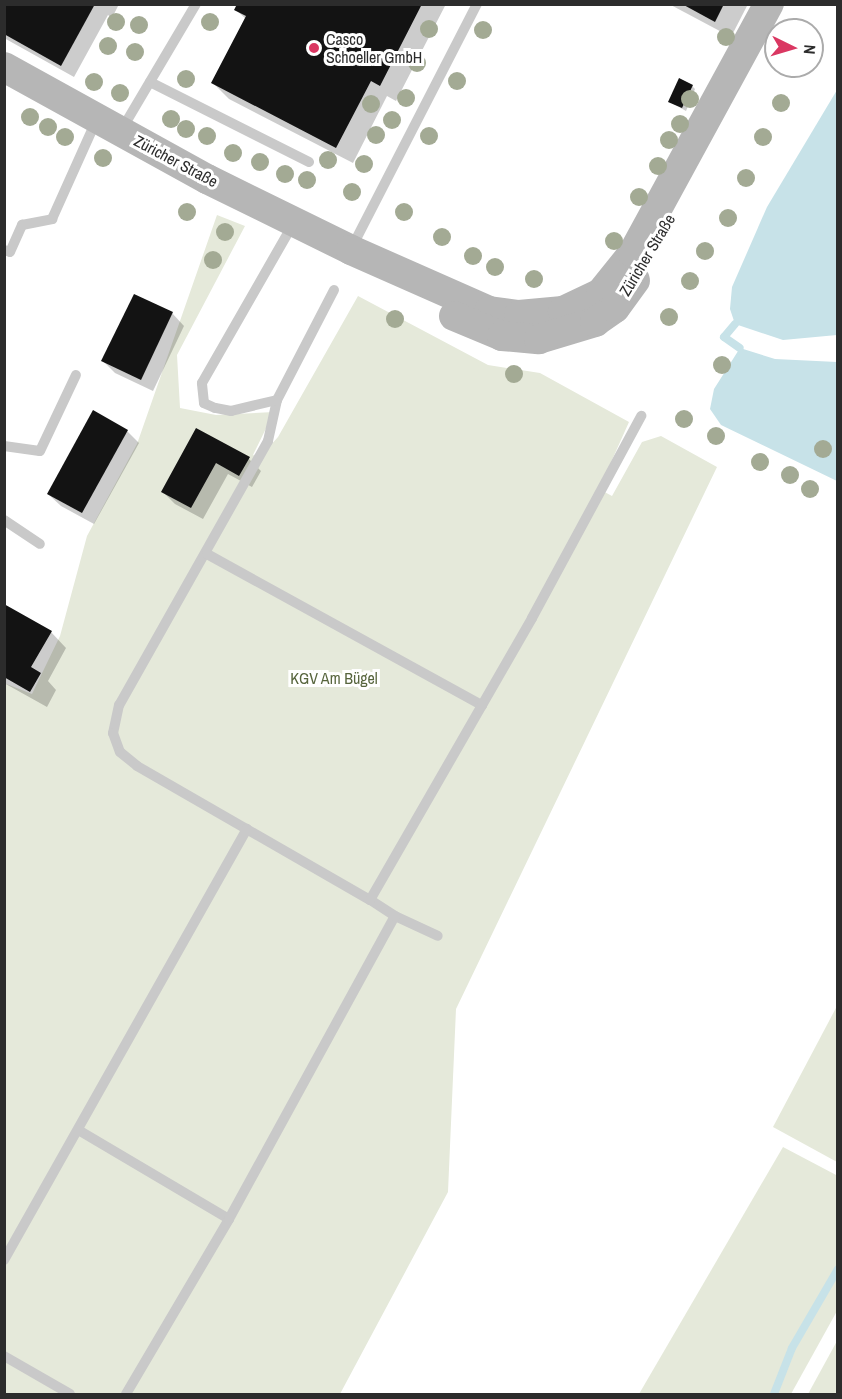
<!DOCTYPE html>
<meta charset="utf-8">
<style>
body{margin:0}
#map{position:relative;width:842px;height:1399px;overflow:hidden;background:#fff;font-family:"Archivo Narrow",sans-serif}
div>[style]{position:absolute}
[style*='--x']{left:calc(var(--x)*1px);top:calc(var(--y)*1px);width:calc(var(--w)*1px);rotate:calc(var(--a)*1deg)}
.green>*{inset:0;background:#e5e9da}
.water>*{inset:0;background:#c7e2e8}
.shadow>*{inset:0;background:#0003}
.stream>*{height:8px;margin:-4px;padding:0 4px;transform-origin:4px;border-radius:4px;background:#c7e2e8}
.building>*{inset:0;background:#131313}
.lane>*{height:10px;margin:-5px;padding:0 5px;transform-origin:5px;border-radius:5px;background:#c9c9c9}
.secondary>*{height:30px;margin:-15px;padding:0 15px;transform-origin:15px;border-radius:15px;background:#b6b6b6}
.trees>*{width:18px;height:18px;margin:-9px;border-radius:50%;background:#a3aa94}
.dots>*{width:16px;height:16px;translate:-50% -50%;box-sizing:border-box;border:3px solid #fff;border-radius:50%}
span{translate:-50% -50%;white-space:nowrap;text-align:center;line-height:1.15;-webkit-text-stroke:6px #fff;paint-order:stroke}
.poi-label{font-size:16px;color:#2c2c2c}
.left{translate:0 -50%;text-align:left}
.street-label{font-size:16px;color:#2c2c2c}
.park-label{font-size:16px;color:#57653d}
.frame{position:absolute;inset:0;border:6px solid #2c2c2c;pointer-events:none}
.north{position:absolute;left:764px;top:18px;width:60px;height:60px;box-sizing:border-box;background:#fff;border:2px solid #ababab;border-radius:50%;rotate:95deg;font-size:16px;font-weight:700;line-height:24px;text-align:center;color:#2c2c2c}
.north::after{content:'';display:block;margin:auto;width:21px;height:27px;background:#da3762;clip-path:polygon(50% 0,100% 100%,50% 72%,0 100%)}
</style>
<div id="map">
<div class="green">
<div style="clip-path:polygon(217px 215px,245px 226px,177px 355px,180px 408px,216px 415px,274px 412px,253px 455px,259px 458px,278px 437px,358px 296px,488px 365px,540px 373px,629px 422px,599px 489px,612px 496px,642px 442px,661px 436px,717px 467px,456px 1009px,448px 1192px,340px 1394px,5px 1394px,4px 683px,32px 694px,60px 636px,87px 536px,137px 444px)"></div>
<div style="clip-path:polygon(837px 1006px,837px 1162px,773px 1127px)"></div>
<div style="clip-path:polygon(783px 1147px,838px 1176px,837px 1311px,791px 1394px,639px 1394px)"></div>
<div style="clip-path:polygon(837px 1341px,837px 1394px,808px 1394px)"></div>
</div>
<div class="water">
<div style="clip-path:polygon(837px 90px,837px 335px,783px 340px,735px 324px,730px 309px,732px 287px,767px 207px)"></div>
<div style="clip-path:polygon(740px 348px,775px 359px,837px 362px,837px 481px,721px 425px,710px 409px,714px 389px)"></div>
</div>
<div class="shadow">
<div style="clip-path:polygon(4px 4px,119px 4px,112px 18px,108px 15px,74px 77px,4px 38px)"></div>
<div style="clip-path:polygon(239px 4px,446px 4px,396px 101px,387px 96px,353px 163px,229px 99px,213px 83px,246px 19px,236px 10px)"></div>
<div style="clip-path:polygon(669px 4px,748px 4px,731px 37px)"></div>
<div style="clip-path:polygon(692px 86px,695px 89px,686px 111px,670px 102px)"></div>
<div style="clip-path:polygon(172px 313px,184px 326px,153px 391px,115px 373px,103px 361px)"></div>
<div style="clip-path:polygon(197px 430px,249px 459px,261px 471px,252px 487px,228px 474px,203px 519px,175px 504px,163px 492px)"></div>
<div style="clip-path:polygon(127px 431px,139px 443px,94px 524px,61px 506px,48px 494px)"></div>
<div style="clip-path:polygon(4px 606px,51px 632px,66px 648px,48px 681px,56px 690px,47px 707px,4px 683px)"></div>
</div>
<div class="stream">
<div style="--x:735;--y:324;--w:17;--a:130"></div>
<div style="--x:724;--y:337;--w:19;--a:35"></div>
<div style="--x:774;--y:1394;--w:49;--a:-68.6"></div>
<div style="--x:792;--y:1348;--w:91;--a:-59.8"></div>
</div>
<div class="building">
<div style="clip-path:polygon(4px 4px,95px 4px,61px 66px,4px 34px)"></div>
<div style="clip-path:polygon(237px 4px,422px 4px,380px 86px,371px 81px,336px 148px,211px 83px,246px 16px,234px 10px)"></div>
<div style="clip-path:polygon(682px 4px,724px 4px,715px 22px)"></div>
<div style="clip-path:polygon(679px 78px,693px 85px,682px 108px,668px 102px)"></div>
<div style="clip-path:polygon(134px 294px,173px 312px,141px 380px,101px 361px)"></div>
<div style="clip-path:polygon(93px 410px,128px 430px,82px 513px,47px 494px)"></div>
<div style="clip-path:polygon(196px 428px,250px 457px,239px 476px,216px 463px,191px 508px,161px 492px)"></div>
<div style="clip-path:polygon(4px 604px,52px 631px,31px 667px,41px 673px,30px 692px,4px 677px)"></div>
</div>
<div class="lane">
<div style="--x:150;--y:82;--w:178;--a:26.7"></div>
<div style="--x:122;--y:129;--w:145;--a:-59.4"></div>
<div style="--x:352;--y:247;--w:273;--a:-62.8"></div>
<div style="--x:4;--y:250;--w:6;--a:18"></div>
<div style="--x:10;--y:252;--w:30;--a:-66"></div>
<div style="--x:22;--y:225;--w:31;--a:-11"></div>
<div style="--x:52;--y:219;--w:110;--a:-65.8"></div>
<div style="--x:334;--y:290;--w:124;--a:117.4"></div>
<div style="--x:277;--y:400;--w:42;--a:102.4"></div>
<div style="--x:268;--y:441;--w:303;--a:119.4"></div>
<div style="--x:119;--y:705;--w:29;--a:102"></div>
<div style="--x:113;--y:733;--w:20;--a:70"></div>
<div style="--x:120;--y:752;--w:22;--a:39"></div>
<div style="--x:137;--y:766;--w:269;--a:29.9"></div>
<div style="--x:277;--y:400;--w:47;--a:166.6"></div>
<div style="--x:231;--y:411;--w:16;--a:-169"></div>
<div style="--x:215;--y:408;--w:12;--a:-156"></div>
<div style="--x:204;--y:403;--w:20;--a:-96"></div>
<div style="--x:202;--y:383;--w:183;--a:-60.2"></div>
<div style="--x:4;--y:446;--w:36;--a:8"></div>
<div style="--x:40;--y:451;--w:84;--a:-64.7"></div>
<div style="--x:4;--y:520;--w:43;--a:33.7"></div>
<div style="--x:207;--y:554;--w:314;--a:28.8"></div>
<div style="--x:395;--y:916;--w:47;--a:24.9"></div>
<div style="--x:80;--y:1131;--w:173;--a:30.6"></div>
<div style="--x:4;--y:1260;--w:495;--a:-60.6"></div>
<div style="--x:4;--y:1356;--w:76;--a:29.9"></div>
<div style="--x:126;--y:1394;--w:203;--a:-59.5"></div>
<div style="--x:229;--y:1219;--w:345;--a:-61.3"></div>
<div style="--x:395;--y:916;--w:30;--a:-147"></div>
<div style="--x:370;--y:900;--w:325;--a:-60.1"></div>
<div style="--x:532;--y:618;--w:230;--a:-61.6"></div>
</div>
<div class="secondary">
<div style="--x:4;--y:67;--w:232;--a:28.9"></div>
<div style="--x:207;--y:179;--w:161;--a:26.2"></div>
<div style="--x:351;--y:250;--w:151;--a:23.8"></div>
<div style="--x:489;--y:311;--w:30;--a:8"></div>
<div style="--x:519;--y:315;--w:44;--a:-5.2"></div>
<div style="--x:563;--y:311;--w:42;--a:-25.3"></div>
<div style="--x:601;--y:293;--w:51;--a:-51.3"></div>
<div style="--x:633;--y:253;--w:284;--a:-61.4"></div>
<div style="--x:454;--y:316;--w:52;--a:22.6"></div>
<div style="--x:502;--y:336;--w:37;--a:5"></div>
<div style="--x:539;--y:339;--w:59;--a:-16.9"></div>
<div style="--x:595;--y:322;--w:24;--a:-35"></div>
<div style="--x:615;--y:308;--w:34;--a:-54"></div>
</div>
<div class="trees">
<div style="left:116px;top:22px"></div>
<div style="left:210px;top:22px"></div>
<div style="left:139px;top:25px"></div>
<div style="left:429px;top:29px"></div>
<div style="left:483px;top:30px"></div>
<div style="left:726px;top:37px"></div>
<div style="left:108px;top:46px"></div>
<div style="left:135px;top:52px"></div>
<div style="left:417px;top:63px"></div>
<div style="left:186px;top:79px"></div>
<div style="left:457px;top:81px"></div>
<div style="left:94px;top:82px"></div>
<div style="left:120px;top:93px"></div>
<div style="left:406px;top:98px"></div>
<div style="left:690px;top:99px"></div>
<div style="left:781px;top:103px"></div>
<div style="left:371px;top:104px"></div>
<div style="left:30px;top:117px"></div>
<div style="left:171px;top:119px"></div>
<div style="left:392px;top:120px"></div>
<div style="left:680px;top:124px"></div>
<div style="left:48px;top:127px"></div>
<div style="left:186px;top:129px"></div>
<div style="left:376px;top:135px"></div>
<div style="left:207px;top:136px"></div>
<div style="left:429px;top:136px"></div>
<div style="left:65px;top:137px"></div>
<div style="left:763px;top:137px"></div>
<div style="left:669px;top:140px"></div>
<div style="left:233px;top:153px"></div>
<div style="left:103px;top:158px"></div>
<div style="left:328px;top:160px"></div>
<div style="left:260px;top:162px"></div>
<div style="left:364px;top:164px"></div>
<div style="left:658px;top:166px"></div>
<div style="left:285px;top:174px"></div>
<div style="left:746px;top:178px"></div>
<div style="left:307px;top:180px"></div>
<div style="left:352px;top:192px"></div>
<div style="left:639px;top:197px"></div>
<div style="left:187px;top:212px"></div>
<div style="left:404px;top:212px"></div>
<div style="left:728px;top:218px"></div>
<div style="left:225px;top:232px"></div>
<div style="left:442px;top:237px"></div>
<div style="left:614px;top:241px"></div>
<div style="left:705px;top:251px"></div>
<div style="left:473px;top:256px"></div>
<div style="left:213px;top:260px"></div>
<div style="left:495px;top:267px"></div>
<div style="left:534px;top:279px"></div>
<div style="left:690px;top:281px"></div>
<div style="left:669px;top:317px"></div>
<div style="left:395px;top:319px"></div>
<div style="left:722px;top:365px"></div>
<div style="left:514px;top:374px"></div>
<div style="left:684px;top:419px"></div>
<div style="left:716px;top:436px"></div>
<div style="left:823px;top:449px"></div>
<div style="left:760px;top:462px"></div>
<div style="left:790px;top:475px"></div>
<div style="left:810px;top:489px"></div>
</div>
<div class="dots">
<div style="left:314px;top:48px;background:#da3762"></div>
</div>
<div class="poi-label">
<span class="left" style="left:326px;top:48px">Casco<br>Schoeller GmbH</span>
</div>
<div class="street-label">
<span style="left:176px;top:161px;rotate:28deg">Züricher Straße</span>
<span style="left:647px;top:255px;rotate:-59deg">Züricher Straße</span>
</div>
<div class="park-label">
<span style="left:334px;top:678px">KGV Am Bügel</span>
</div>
<div class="frame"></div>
<div class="north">N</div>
</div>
